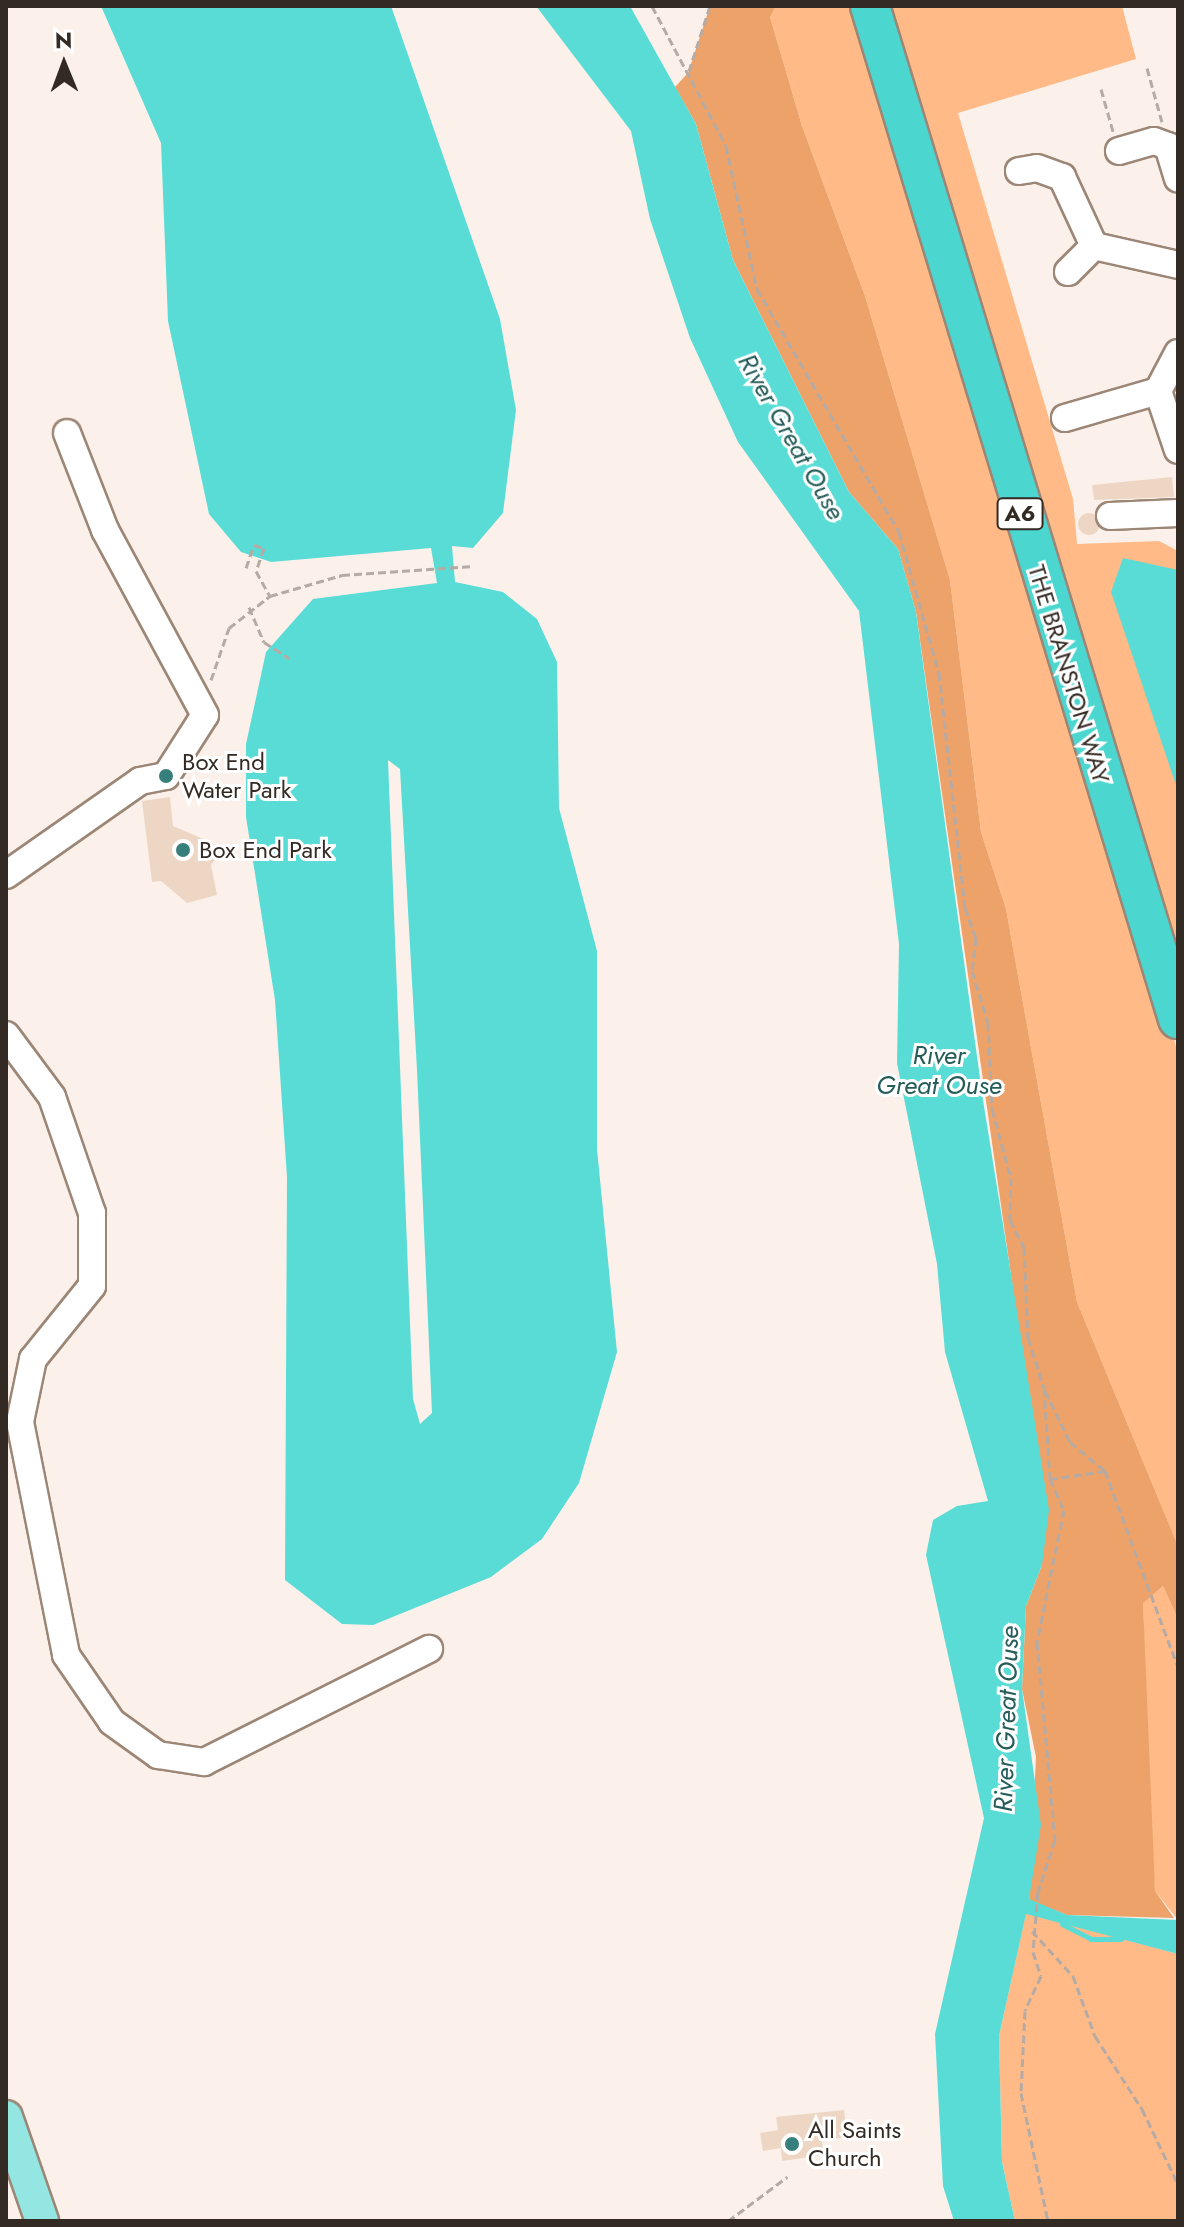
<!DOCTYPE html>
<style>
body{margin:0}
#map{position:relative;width:1184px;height:2227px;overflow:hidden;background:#fbf1ea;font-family:Jost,sans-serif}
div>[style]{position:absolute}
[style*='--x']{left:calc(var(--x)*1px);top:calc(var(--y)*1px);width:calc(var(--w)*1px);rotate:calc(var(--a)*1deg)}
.green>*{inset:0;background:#ffba87}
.forest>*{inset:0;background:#eca269}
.water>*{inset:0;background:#59dcd6}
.stream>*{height:5px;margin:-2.5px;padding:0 2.5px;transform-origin:2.5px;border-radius:2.5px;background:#59dcd6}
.building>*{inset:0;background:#eed6c5}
.round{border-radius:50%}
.path>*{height:3px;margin-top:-1.5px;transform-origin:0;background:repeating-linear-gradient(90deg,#b5aba4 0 8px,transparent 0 12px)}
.roads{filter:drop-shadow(2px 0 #9c8676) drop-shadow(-2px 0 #9c8676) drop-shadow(0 2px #9c8676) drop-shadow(0 -2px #9c8676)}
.minor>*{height:26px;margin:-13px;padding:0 13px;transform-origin:13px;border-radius:13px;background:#fff}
.major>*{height:32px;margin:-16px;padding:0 16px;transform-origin:16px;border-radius:16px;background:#93e6e2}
.highway>*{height:38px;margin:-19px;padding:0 19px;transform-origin:19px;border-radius:19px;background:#4bd6cf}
.dots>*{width:22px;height:22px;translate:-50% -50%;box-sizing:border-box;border:4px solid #fff;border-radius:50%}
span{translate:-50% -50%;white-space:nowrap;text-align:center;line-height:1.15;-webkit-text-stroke:6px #fff;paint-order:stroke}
.shield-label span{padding:2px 6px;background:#fff;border:2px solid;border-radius:6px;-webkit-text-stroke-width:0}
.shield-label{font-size:22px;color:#332a24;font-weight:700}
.street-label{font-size:24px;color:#332a24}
.poi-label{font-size:24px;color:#332a24}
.left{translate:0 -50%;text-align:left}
.water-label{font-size:26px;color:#265d5a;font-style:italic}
.frame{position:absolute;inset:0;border:8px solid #332a24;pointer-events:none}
.north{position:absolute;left:24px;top:24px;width:80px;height:80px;-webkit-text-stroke:6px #fff;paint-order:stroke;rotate:359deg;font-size:22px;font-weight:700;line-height:32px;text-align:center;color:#332a24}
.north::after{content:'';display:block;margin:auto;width:28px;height:36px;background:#332a24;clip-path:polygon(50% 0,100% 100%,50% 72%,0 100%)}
</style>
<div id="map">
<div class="green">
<div style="clip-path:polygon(776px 6px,860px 6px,1178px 1053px,1178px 1546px,1077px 1302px,1006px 909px,981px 832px,950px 580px,865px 296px,802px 126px,770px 17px)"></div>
<div style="clip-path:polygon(884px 6px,1122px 6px,1136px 59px,958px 113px,1073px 499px,1077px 544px,1159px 541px,1178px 551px,1178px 957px)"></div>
<div style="clip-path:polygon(1163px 1586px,1178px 1619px,1178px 1920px,1155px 1891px,1148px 1799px,1143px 1602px)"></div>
<div style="clip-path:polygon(1026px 1913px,1178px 1954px,1178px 2221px,1015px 2221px,1002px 2162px,999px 2036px)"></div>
</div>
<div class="forest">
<div style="clip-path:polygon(710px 6px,776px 6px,770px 17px,802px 126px,865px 296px,950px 580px,981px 832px,1006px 909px,1077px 1302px,1178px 1546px,1178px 1619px,1163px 1586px,1143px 1603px,1155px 1891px,1174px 1918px,1067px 1915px,1029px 1900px,1036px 1757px,1022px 1689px,1026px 1606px,1042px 1565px,1021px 1345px,916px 612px,898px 549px,849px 492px,733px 260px,696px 124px,675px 87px,688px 73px)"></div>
</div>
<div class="water">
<div style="clip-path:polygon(evenodd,101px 6px,391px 6px,500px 319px,516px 410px,503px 513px,473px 548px,452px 546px,455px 582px,503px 592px,537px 619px,557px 662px,559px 808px,597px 951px,597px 1149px,617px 1352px,579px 1483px,542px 1539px,491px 1577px,373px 1625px,342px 1624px,285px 1580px,287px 1177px,275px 1000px,246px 817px,246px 744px,266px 652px,313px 599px,437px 583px,431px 548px,271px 562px,241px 552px,209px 514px,168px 321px,161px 143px,101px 6px,388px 760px,400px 769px,417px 1070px,432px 1413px,420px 1424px,413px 1399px,388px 760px)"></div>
<div style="clip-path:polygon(536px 6px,630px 6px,696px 124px,733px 260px,849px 492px,898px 549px,916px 612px,983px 1100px,1049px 1510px,1042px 1565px,1026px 1606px,1022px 1689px,1041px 1825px,1029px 1899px,1067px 1915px,1178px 1920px,1178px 1954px,1026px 1914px,999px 2036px,1002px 2162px,1015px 2221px,954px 2221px,943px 2186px,935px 2034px,984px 1818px,926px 1555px,933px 1520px,957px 1506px,988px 1501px,945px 1352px,937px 1264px,897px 1063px,899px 944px,859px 611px,738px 442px,690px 338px,650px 219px,631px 131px)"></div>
<div style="clip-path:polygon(1123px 558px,1178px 570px,1178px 791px,1111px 592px)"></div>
</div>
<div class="stream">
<div style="--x:1062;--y:1924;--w:33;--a:27"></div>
<div style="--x:1091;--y:1939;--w:30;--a:0"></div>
</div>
<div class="building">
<div style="clip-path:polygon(1172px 477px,1174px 497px,1094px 500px,1092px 485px)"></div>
<div class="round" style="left:1078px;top:513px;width:22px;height:22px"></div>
<div style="clip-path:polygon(170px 797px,173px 826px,213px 843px,220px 854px,211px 865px,217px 895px,187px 903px,161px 881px,152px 882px,142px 801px)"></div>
<div style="clip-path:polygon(844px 2110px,847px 2137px,822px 2141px,824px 2155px,782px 2161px,781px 2148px,763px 2151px,760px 2133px,778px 2130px,776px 2117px)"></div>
</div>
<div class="path">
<div style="--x:652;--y:6;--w:158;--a:62.1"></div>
<div style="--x:726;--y:146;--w:146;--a:77.8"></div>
<div style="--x:757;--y:289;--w:281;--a:59.7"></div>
<div style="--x:899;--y:532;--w:147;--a:74.2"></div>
<div style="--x:939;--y:673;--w:236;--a:83.7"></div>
<div style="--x:965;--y:908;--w:32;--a:70"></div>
<div style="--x:976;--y:938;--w:33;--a:97"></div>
<div style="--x:972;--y:971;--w:54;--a:72.9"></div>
<div style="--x:988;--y:1023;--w:86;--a:87.3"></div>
<div style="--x:992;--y:1109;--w:72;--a:74.6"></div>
<div style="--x:1011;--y:1178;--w:42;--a:91.4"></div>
<div style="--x:1010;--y:1220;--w:31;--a:63"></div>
<div style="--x:1024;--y:1248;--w:90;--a:87.5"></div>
<div style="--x:1028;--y:1338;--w:52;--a:72.3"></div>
<div style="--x:1044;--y:1388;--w:91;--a:86.2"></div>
<div style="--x:1050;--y:1479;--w:34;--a:66"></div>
<div style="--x:1064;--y:1510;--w:135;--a:101.6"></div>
<div style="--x:1037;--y:1642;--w:199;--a:84.8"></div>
<div style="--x:1055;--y:1840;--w:55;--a:108.1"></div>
<div style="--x:1038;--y:1892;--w:60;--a:94.8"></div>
<div style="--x:1033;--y:1952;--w:25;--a:72"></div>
<div style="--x:1041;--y:1976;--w:38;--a:115"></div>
<div style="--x:1025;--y:2011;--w:82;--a:92.8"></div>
<div style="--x:1021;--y:2093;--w:131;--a:78.1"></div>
<div style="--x:1147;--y:68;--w:56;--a:74.5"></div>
<div style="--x:689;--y:71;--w:68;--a:-72.1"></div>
<div style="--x:1101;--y:89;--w:44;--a:74.1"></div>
<div style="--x:246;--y:568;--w:24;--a:-71"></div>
<div style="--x:254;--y:545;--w:10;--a:17"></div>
<div style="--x:264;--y:548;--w:24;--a:109"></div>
<div style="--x:256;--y:571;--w:29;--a:61"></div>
<div style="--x:249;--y:607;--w:38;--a:67"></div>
<div style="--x:264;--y:642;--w:30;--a:33"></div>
<div style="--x:211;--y:680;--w:55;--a:-70.9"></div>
<div style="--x:229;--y:628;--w:52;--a:-38"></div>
<div style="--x:270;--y:596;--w:75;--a:-16.3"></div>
<div style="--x:342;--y:575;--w:132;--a:-3.9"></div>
<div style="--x:1045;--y:1391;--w:57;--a:63.9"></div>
<div style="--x:1070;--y:1442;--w:45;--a:39.6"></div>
<div style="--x:1105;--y:1471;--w:209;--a:69.6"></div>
<div style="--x:1050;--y:1479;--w:56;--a:-8.3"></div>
<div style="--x:1032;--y:1931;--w:61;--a:47.7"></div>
<div style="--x:1073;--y:1976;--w:64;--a:69.9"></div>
<div style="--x:1095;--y:2036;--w:87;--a:57.2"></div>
<div style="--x:1142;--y:2109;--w:83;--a:64.4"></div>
<div style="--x:728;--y:2221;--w:74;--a:-36.7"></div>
</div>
<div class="roads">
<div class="minor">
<div style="--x:1119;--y:151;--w:36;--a:-16"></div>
<div style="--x:1154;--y:141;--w:15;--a:20"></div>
<div style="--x:1168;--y:146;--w:34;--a:73"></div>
<div style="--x:1019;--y:171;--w:18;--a:-9"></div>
<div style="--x:1037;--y:168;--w:27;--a:20"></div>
<div style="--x:1062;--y:177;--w:76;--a:65.1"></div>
<div style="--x:1094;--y:246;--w:86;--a:12.7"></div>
<div style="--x:1068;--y:272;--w:37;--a:-45"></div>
<div style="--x:1158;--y:391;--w:62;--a:71.3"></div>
<div style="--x:1065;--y:418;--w:97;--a:-16.2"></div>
<div style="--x:1158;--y:391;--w:43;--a:-62.2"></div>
<div style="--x:1110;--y:516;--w:68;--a:-2.5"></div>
<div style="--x:6;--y:875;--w:164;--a:-35"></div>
<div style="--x:140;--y:781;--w:26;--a:-11"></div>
<div style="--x:166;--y:776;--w:72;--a:-57.4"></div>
<div style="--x:205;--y:715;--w:210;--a:-118.4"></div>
<div style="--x:105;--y:530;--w:104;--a:-111.4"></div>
<div style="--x:6;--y:1035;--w:77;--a:53.4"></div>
<div style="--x:52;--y:1097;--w:123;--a:71"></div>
<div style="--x:92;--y:1213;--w:73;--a:90"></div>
<div style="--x:92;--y:1286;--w:94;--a:128.9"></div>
<div style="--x:33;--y:1359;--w:64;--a:101.7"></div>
<div style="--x:20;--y:1422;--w:237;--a:78.8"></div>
<div style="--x:66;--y:1655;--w:81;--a:55.5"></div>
<div style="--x:112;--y:1722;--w:57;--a:35.7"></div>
<div style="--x:158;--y:1755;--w:47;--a:8.7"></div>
<div style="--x:204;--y:1762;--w:252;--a:-26.7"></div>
</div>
<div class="major">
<div style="--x:6;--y:2117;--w:110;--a:70.9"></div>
</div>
<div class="highway">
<div style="--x:870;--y:6;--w:1059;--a:73.09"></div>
</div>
</div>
<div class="dots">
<div style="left:166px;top:776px;background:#377f7c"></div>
<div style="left:183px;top:850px;background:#377f7c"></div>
<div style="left:792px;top:2144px;background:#377f7c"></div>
</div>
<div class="shield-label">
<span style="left:1020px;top:514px">A6</span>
</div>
<div class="street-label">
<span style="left:1069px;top:674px;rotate:73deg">THE BRANSTON WAY</span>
</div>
<div class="poi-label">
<span class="left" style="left:182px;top:776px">Box End<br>Water Park</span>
<span class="left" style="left:199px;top:850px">Box End Park</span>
<span class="left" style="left:808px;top:2144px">All Saints<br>Church</span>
</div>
<div class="water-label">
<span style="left:791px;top:437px;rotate:60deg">River Great Ouse</span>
<span style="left:939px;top:1071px">River<br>Great Ouse</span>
<span style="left:1007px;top:1719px;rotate:-88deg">River Great Ouse</span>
</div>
<div class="frame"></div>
<div class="north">N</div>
</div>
